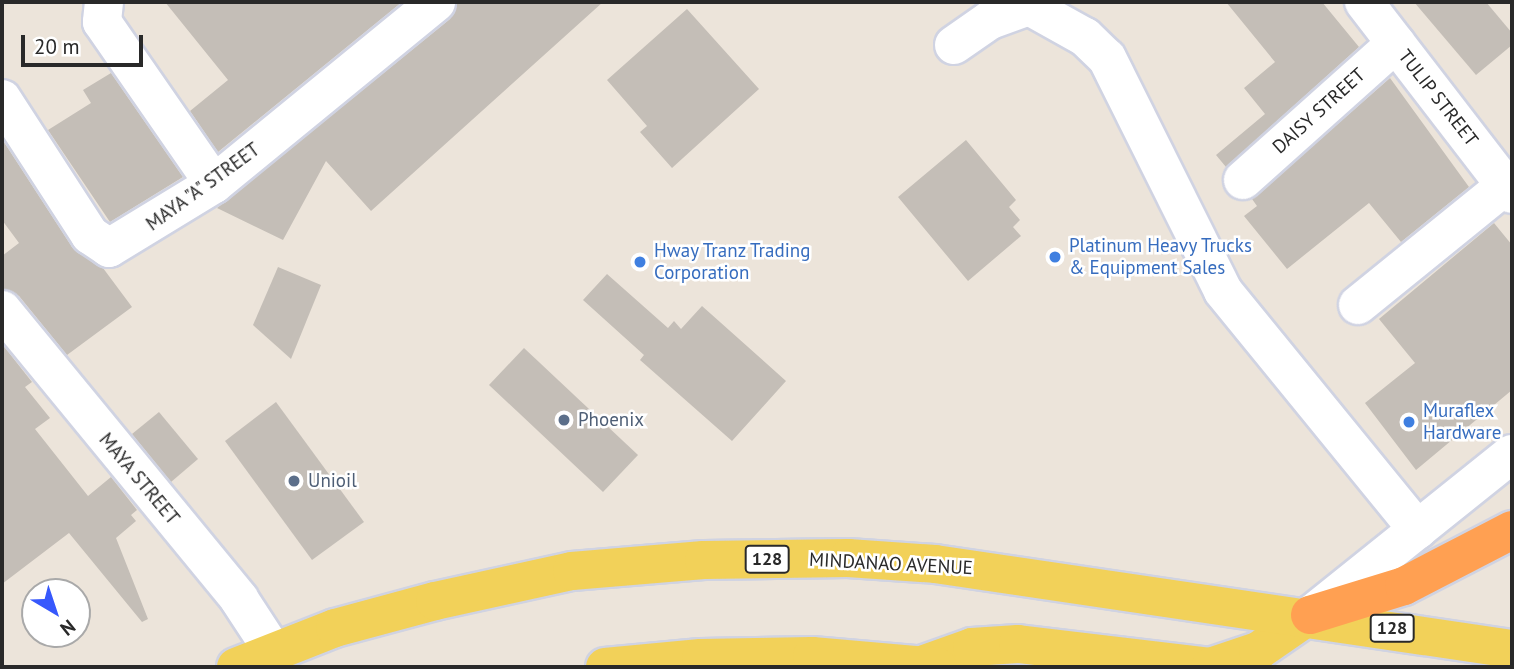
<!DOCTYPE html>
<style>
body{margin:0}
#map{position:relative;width:1514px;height:669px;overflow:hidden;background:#ece4da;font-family:"PT Sans",sans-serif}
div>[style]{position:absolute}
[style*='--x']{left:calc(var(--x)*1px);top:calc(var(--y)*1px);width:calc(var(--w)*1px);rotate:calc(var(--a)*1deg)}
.building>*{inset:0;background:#c4beb7}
.roads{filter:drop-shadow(2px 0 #d0d3e2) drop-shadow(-2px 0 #d0d3e2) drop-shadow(0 2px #d0d3e2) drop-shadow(0 -2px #d0d3e2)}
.minor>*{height:38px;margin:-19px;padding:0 19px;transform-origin:19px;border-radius:19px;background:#fff}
.major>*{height:38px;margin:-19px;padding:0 19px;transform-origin:19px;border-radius:19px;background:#f2d159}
.highway>*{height:38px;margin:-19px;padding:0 19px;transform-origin:19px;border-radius:19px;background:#ffa052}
.dots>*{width:19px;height:19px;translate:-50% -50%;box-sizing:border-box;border:4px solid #fff;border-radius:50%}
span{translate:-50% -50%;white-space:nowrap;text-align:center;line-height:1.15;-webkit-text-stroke:5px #fff;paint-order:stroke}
.shield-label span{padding:2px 5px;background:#fff;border:2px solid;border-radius:5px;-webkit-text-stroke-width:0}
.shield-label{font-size:18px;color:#292929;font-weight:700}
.street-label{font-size:19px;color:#292929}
.shop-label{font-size:19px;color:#366cbe}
.left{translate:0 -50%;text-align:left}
.service-label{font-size:19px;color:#4e5e75}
.frame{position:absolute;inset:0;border:4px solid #292929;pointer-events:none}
.north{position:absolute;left:21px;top:578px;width:70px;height:70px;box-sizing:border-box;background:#fff;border:2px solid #a9a9a9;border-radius:50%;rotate:141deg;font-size:19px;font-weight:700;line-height:28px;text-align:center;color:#292929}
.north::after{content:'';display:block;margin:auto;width:24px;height:32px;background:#3758fc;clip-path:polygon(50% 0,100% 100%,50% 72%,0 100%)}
.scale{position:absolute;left:21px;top:35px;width:122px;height:32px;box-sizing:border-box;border:4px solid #292929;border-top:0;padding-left:9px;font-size:21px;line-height:24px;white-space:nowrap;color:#292929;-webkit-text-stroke:5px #fff;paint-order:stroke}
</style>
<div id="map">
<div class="building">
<div style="clip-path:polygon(165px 2px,402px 2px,218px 152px,190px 111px,228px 80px)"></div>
<div style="clip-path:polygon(457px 2px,603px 2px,371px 211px,326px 161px,283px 240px,217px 208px,450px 19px)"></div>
<div style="clip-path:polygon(1226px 2px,1322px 2px,1359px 47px,1226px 167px,1216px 155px,1265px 114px,1244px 88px,1275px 62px)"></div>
<div style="clip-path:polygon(1414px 2px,1486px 2px,1512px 33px,1512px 45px,1476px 75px)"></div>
<div style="clip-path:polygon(687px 9px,759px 89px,672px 168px,640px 132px,647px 126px,607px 80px)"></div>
<div style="clip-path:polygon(111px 73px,183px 177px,110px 222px,48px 130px,91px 103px,83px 90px)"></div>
<div style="clip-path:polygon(1390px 78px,1469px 187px,1401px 242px,1369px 203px,1287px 269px,1244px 216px,1257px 206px,1252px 199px)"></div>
<div style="clip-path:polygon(2px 139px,72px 247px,103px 268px,132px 307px,67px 355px,19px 296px,2px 289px,2px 256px,19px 243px,2px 220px)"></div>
<div style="clip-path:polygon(966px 140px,1016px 200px,1009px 207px,1020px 220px,1013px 227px,1021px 236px,968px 281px,898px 197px)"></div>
<div style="clip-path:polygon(1494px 223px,1512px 245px,1512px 390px,1416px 470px,1365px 403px,1415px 363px,1379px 319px)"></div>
<div style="clip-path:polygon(278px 267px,321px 285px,291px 359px,253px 325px)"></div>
<div style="clip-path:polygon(607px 274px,668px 328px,674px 321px,681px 329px,702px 306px,786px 381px,732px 441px,640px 360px,644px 355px,583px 300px)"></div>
<div style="clip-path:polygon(2px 344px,32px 382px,25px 387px,50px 418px,35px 429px,88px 496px,111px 477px,137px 510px,131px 515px,136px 521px,116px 538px,148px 619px,142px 622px,69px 533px,2px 584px)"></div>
<div style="clip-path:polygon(524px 348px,638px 455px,603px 492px,489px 385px)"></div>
<div style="clip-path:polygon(276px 402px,364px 522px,312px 560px,225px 441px)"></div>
<div style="clip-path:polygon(159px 412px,198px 459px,171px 482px,132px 434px)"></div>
</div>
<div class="roads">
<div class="minor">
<div style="--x:104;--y:2;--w:20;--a:96"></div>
<div style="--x:102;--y:22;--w:197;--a:55.3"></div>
<div style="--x:1364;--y:2;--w:242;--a:52.4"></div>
<div style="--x:954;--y:45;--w:44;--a:-34.8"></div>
<div style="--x:990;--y:20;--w:41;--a:-19.7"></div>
<div style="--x:1029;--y:6;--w:64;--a:29"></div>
<div style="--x:1085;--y:37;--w:30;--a:44"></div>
<div style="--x:1107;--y:58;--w:260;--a:63.5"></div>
<div style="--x:1223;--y:291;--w:308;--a:50.8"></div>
<div style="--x:2;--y:99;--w:162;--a:57.1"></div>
<div style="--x:90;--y:235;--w:23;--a:34"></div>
<div style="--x:109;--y:248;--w:123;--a:-31.4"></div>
<div style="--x:214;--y:184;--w:287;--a:-39.3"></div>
<div style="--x:1243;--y:180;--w:205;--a:-41.8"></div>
<div style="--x:1358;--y:305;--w:191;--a:-39"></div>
<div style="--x:2;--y:310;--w:374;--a:50.6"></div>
<div style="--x:239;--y:599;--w:62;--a:56.8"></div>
<div style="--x:1312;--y:614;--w:256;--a:-38.7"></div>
</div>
<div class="major">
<div style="--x:922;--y:665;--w:53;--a:-19.8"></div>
<div style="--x:972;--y:647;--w:46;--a:-3.7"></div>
<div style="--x:1018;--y:644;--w:193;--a:6.8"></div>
<div style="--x:1210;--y:667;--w:51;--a:-18.4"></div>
<div style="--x:1258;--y:651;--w:63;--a:-34.7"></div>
<div style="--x:236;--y:667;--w:106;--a:-21.5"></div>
<div style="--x:335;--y:628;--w:104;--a:-15.1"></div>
<div style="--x:435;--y:601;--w:140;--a:-12.4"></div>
<div style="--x:572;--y:571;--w:132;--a:-4.8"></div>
<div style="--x:704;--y:560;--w:144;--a:-0.8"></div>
<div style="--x:848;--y:558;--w:87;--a:3.9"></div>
<div style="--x:935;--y:564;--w:583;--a:8.38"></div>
<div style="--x:605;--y:667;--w:96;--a:-5.4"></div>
<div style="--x:701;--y:658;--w:111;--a:-1"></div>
<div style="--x:812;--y:656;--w:126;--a:5"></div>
</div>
<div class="highway">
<div style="--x:1310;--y:615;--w:98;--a:-17.1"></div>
<div style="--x:1404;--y:586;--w:122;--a:-27.4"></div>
</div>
</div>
<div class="dots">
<div style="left:1055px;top:257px;background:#3f7fe0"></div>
<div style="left:640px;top:262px;background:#3f7fe0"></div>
<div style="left:564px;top:420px;background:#5c6f8a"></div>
<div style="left:1409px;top:422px;background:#3f7fe0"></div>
<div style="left:294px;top:481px;background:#5c6f8a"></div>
</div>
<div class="shield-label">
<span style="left:767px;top:559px">128</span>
<span style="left:1392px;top:628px">128</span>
</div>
<div class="street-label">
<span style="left:1438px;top:98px;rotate:52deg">TULIP STREET</span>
<span style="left:1319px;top:111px;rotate:-42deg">DAISY STREET</span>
<span style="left:203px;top:187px;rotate:-36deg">MAYA "A" STREET</span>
<span style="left:139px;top:479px;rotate:50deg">MAYA STREET</span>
<span style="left:891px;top:564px;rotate:3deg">MINDANAO AVENUE</span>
</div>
<div class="shop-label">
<span class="left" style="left:1069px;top:257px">Platinum Heavy Trucks<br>&amp; Equipment Sales</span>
<span class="left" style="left:654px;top:262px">Hway Tranz Trading<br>Corporation</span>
<span class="left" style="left:1423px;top:422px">Muraflex<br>Hardware</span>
</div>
<div class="service-label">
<span class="left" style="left:578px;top:420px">Phoenix</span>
<span class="left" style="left:308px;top:481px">Unioil</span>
</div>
<div class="frame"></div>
<div class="north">N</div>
<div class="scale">20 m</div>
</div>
